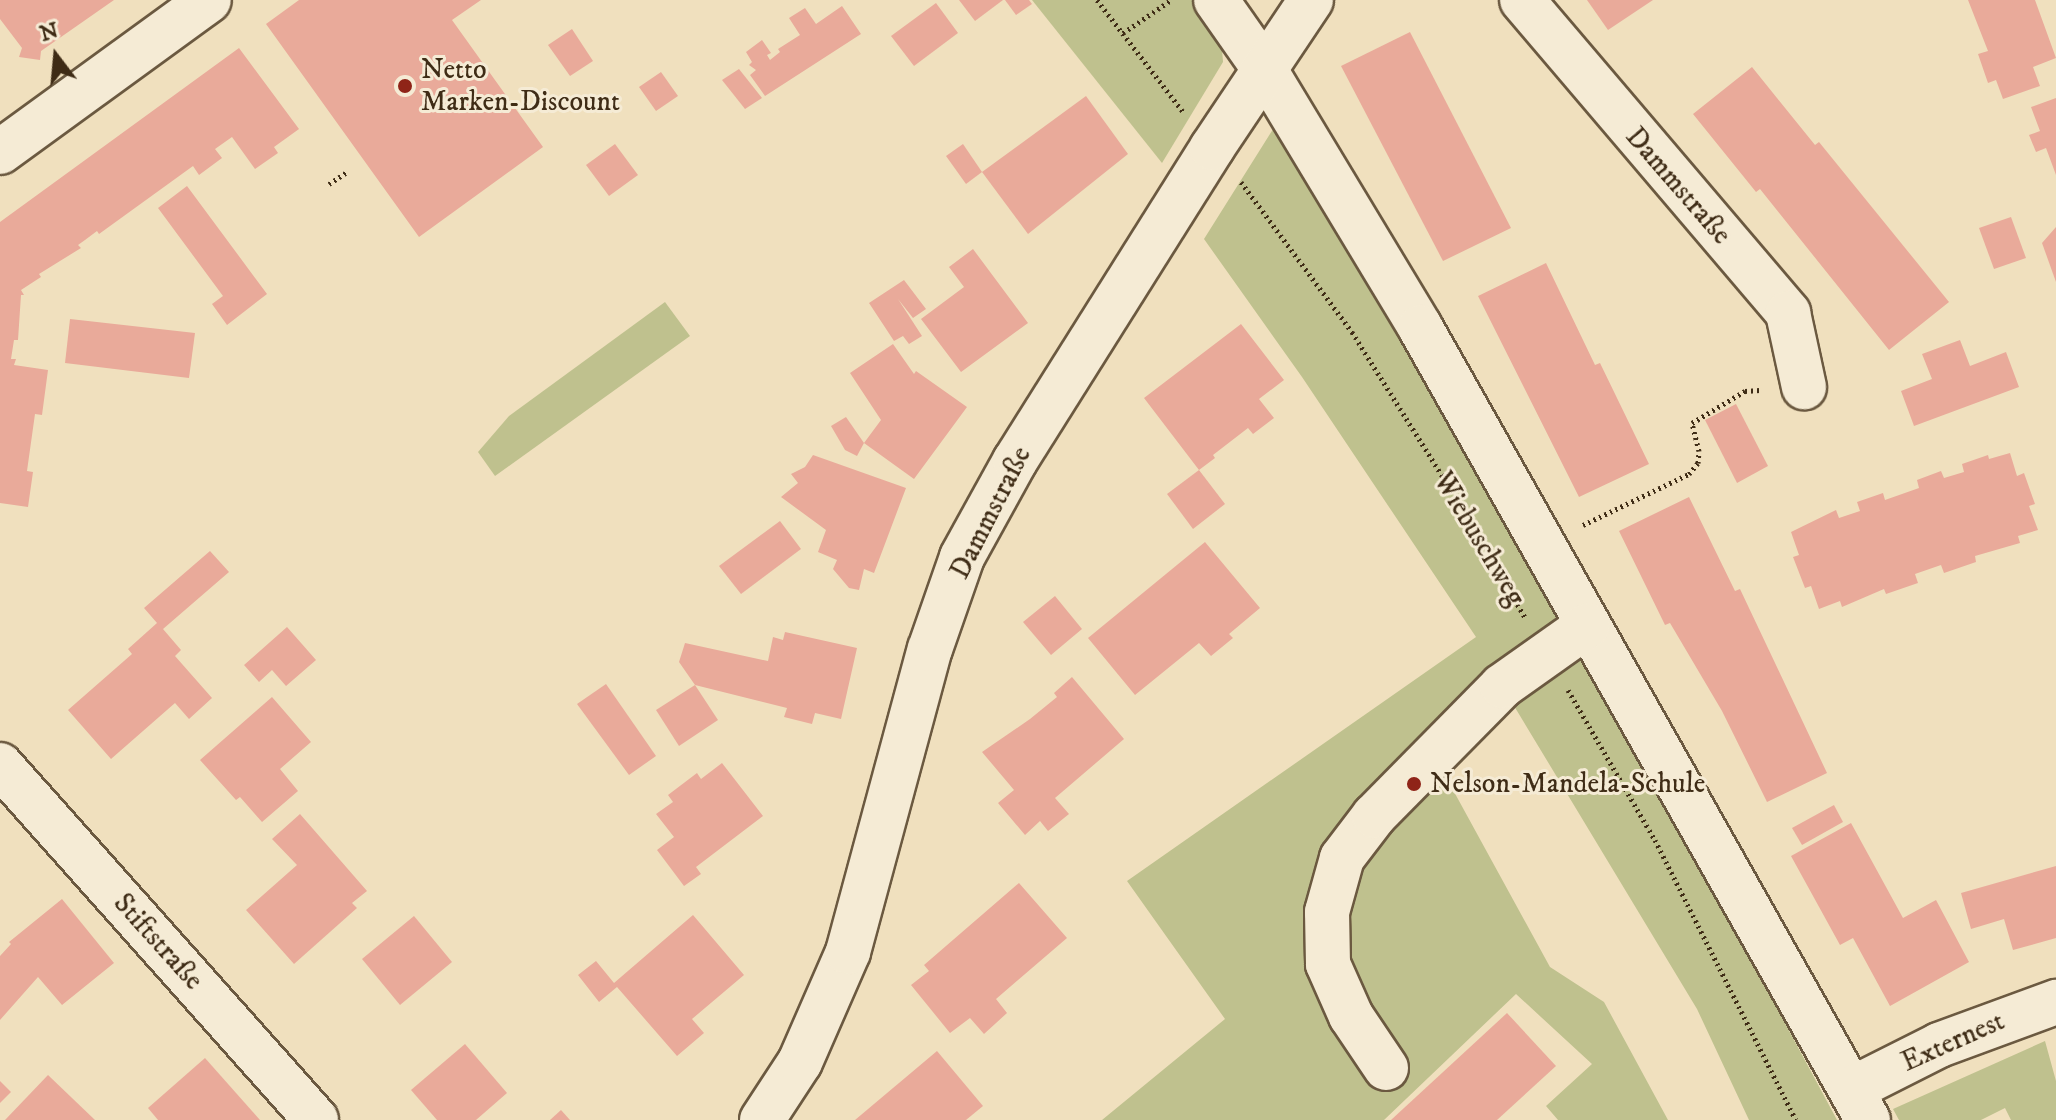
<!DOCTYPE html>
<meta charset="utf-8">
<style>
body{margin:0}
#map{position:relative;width:2056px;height:1120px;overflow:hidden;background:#f0e0be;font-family:"IM FELL DW Pica",serif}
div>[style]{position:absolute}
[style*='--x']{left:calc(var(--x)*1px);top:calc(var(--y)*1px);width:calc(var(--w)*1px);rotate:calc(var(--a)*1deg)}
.green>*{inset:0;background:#bfc18e}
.building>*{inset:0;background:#e9aa9a}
.path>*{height:5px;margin-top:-2.5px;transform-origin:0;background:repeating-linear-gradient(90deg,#3f2c16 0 2px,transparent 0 6px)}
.roads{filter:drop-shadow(2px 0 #6b5940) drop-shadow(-2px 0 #6b5940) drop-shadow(0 2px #6b5940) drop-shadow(0 -2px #6b5940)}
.minor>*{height:44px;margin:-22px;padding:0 22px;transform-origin:22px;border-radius:22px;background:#f5ebd5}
.dots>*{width:22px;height:22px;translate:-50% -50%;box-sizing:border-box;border:4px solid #f5ebd5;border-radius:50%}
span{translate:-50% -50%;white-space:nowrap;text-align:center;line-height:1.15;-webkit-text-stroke:6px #f5ebd5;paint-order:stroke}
.poi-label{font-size:28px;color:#3f2c16}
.left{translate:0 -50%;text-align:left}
.street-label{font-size:28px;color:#3f2c16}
.north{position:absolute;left:16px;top:16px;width:80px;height:80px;-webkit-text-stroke:6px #f5ebd5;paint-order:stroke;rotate:344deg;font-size:22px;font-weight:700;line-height:32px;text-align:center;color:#3f2c16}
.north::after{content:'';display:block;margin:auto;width:28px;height:36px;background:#3f2c16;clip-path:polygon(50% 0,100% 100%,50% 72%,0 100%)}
</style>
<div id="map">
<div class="green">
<div style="clip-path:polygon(1032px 0,1196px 0,1221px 36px,1223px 62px,1162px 163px)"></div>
<div style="clip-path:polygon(1275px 126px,1536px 559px,1837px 1120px,1749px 1120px,1697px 1009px,1502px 686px,1441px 768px,1550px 967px,1604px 1002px,1668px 1120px,1558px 1120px,1546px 1106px,1592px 1064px,1516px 994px,1384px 1120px,1102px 1120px,1225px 1019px,1127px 881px,1476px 637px,1302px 377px,1204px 239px)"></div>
<div style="clip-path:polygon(665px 302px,690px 336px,495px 476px,478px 452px,509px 416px)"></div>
<div style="clip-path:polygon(2045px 1041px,2056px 1081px,2056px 1120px,2011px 1120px,2005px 1108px,1981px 1120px,1899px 1120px,1893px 1109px)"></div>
</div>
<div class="building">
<div style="clip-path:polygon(0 0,114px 0,41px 51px,40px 60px,19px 57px,22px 48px,0 19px)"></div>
<div style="clip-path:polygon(299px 0,481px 0,452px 20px,543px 147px,419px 237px,266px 24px)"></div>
<div style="clip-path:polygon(959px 0,1003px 0,975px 21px)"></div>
<div style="clip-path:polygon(1005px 0,1029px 0,1032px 4px,1016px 15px)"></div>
<div style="clip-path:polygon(1587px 0,1653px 0,1608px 30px)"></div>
<div style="clip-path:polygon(1968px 0,2035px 0,2056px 58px,2033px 67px,2040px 86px,2003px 99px,1996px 80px,1988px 83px,1978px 54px,1988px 51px)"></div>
<div style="clip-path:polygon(936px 3px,958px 33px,914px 66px,891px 36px)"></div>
<div style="clip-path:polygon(842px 6px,861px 34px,765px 96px,750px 75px,756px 70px,749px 65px,752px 62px,746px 52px,762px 40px,771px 53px,767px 55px,770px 60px,780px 52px,778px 49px,800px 35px,789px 18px,805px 8px,816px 24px)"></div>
<div style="clip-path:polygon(572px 29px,593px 61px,570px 76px,548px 45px)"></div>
<div style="clip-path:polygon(1410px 32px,1511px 228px,1443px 261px,1341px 66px)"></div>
<div style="clip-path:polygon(239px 48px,299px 129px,274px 147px,278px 153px,255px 169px,232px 137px,215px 149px,222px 158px,199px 175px,193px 166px,99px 234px,97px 231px,85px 240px,78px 245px,81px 248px,39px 274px,41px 277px,21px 290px,24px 295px,21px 295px,18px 340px,14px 340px,11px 359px,16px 359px,14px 365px,48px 370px,42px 415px,35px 414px,27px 471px,33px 472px,28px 507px,0 503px,0 222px)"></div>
<div style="clip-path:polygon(1752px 67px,1815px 145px,1819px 142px,1949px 302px,1889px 350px,1760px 189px,1756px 192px,1693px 114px)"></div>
<div style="clip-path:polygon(739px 69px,762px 98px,745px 109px,722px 80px)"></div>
<div style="clip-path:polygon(661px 72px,678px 96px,656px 111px,639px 87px)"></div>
<div style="clip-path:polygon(1086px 96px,1128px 154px,1028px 234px,982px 172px)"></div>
<div style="clip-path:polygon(2056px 98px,2056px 175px,2046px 148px,2036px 152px,2029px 135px,2040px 131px,2031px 107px)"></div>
<div style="clip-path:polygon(615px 144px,638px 175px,609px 196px,586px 165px)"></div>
<div style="clip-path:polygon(963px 144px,982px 172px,966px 184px,946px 156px)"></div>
<div style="clip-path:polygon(187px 186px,267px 294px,227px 325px,212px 304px,223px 296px,158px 208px)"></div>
<div style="clip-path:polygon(2011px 217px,2026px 258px,1994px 269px,1979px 228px)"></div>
<div style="clip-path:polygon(2056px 227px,2056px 282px,2042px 243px)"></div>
<div style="clip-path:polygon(973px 249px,1028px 323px,961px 372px,921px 319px,964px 287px,949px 267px)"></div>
<div style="clip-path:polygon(1546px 263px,1595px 365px,1600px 363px,1649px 464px,1579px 497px,1478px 296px)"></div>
<div style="clip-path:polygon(904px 280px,926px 309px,913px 318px,898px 299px,922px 336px,909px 344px,903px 336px,894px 341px,869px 303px)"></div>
<div style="clip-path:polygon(70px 319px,195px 333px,189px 378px,65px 363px)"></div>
<div style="clip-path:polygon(1241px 324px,1284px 380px,1259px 399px,1274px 418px,1253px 434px,1248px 428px,1213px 455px,1215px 458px,1199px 470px,1144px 398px)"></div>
<div style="clip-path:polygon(1960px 340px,1970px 366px,2006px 352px,2019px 387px,1914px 426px,1901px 391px,1932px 379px,1922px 354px)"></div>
<div style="clip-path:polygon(893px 344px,914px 374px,916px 371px,967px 407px,914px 479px,864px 443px,881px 420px,850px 373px)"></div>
<div style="clip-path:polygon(1736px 404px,1768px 466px,1737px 483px,1705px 420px)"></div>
<div style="clip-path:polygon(846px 417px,864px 443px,857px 456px,845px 450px,831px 426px)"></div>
<div style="clip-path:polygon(2010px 453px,2017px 476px,2024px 473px,2035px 504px,2029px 506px,2038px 530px,2018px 536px,2020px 543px,1975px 556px,1976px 562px,1944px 573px,1941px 565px,1915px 574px,1918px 583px,1886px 594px,1884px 589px,1842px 607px,1840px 601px,1819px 609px,1811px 586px,1805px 588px,1793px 557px,1799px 555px,1791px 532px,1836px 510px,1839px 518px,1860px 511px,1857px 502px,1883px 493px,1885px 500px,1919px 488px,1917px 480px,1941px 471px,1944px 478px,1964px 472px,1962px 464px,1988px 455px,1989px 459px)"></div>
<div style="clip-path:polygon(813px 455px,906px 488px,874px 573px,864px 569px,859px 590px,849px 588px,833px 569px,837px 560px,818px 552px,826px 530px,781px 497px,798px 483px,791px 474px,805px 467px)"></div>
<div style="clip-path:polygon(1199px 470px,1225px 504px,1193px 529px,1167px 494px)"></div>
<div style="clip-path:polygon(1689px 497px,1735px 591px,1740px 589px,1827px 773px,1767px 802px,1722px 711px,1670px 623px,1665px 625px,1619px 531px)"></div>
<div style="clip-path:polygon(780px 521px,801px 549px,741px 594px,719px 566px)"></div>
<div style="clip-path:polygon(1205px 542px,1260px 608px,1229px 634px,1233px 638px,1211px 656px,1199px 643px,1135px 695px,1088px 638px)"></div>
<div style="clip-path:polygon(210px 551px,229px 572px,163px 629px,181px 650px,175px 656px,212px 698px,189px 719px,175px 703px,111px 759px,68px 710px,132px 654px,128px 649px,157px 623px,144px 608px)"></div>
<div style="clip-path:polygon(1055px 596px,1082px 629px,1051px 655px,1023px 622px)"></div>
<div style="clip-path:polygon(287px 627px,316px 660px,286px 686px,272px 670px,259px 682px,244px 665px)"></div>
<div style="clip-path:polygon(785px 632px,857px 648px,841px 719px,815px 713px,812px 724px,784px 717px,787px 708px,695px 685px,679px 662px,685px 643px,768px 661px,773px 637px,783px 640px)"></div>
<div style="clip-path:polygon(1072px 677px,1124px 739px,1055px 798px,1069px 814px,1048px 831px,1040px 821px,1025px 835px,998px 803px,1014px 790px,982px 752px,1030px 719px,1057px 697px,1054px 693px)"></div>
<div style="clip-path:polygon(606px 684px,656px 756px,629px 775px,577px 704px)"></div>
<div style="clip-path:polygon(695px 685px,718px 720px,679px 746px,656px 710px)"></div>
<div style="clip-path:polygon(272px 697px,311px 742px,280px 769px,298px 791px,262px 822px,240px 797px,236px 800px,200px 760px)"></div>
<div style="clip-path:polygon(722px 763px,763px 816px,696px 867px,701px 874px,684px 886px,657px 850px,674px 837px,656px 814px,673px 802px,668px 795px,697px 773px,701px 779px)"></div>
<div style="clip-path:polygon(1834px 805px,1843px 822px,1802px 845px,1792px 828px)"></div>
<div style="clip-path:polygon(300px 814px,367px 891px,352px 903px,357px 908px,294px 964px,246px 910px,297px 865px,272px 839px)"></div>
<div style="clip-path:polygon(1851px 823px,1903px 918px,1936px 900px,1969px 962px,1890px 1006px,1853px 938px,1840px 945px,1791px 856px)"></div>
<div style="clip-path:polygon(2056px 866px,2056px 938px,2013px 950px,2004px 919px,1971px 929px,1961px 893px)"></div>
<div style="clip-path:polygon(1019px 883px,1067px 938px,996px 999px,1007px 1013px,984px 1034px,970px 1018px,950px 1033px,911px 985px,929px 971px,924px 965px)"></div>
<div style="clip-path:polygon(62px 899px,114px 963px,62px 1005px,38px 977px,0 1020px,0 956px,11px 944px,9px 942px)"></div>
<div style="clip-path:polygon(693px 915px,744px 975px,692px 1019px,704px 1033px,677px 1056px,617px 987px,599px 1002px,578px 975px,596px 961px,614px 983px)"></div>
<div style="clip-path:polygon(414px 916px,452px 962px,400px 1005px,362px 959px)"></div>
<div style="clip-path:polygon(1507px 1013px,1556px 1066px,1497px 1120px,1391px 1120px)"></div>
<div style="clip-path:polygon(465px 1044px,507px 1093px,476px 1120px,437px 1120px,411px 1090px)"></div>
<div style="clip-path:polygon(937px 1051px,983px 1106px,966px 1120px,855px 1120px)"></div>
<div style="clip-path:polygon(205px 1058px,260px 1120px,158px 1120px,148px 1108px)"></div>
<div style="clip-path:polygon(48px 1075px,95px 1120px,5px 1120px)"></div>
<div style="clip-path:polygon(0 1081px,11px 1092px,0 1103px)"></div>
<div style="clip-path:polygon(561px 1110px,570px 1120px,550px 1120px)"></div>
</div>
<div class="path">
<div style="--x:1097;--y:0;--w:143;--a:52.4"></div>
<div style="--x:1123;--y:33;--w:58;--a:-34.5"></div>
<div style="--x:1241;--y:182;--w:187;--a:53.5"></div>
<div style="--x:1352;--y:332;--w:181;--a:57.9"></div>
<div style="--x:1448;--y:485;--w:155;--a:59.8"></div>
<div style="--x:329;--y:184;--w:23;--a:-34"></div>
<div style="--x:1583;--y:525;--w:118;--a:-25.7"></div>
<div style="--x:1689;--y:474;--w:14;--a:-51"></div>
<div style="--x:1698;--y:463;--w:12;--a:-85"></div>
<div style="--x:1699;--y:451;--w:29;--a:-104"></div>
<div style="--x:1692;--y:423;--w:62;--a:-31.1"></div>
<div style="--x:1745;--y:391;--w:15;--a:-4"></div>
<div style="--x:1568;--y:690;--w:173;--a:59.9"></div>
<div style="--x:1655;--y:840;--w:313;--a:63.3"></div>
</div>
<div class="roads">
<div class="minor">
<div style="--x:1216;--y:0;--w:85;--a:55"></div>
<div style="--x:1265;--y:70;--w:300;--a:58.9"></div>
<div style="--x:1420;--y:327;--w:911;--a:60.54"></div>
<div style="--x:1522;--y:0;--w:411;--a:49.6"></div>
<div style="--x:1788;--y:313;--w:76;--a:77.8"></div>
<div style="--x:0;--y:152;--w:258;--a:-36"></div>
<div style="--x:0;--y:765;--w:475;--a:48.3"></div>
<div style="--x:1386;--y:1068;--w:63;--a:-123.9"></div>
<div style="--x:1351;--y:1016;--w:57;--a:-113.9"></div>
<div style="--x:1328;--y:964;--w:52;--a:-91.1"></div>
<div style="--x:1327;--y:912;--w:56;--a:-74.5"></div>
<div style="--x:1342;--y:858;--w:53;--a:-52.7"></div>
<div style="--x:1374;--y:816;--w:182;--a:-45.4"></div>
<div style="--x:1502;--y:686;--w:105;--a:-35.3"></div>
<div style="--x:1852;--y:1089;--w:97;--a:-26.8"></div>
<div style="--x:1939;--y:1045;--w:125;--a:-20.2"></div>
<div style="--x:762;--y:1120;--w:69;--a:-56.8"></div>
<div style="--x:800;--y:1062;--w:120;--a:-66.4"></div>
<div style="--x:848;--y:952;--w:314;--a:-74.9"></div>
<div style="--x:930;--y:649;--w:97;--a:-70.8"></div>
<div style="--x:962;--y:557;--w:110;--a:-61.1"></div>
<div style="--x:1015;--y:461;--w:370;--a:-57.8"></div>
<div style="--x:1212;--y:148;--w:178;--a:-56.2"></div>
</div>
</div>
<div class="dots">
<div style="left:405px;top:86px;background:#8f2418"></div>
<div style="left:1414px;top:784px;background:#8f2418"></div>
</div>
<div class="poi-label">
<span class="left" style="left:421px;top:86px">Netto<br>Marken-Discount</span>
<span class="left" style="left:1430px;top:784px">Nelson-Mandela-Schule</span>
</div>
<div class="street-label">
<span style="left:1678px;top:186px;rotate:49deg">Dammstraße</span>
<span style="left:991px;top:513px;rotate:-63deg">Dammstraße</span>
<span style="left:1479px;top:539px;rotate:59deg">Wiebuschweg</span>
<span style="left:158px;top:942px;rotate:48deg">Stiftstraße</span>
<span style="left:1953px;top:1042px;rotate:-24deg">Externest</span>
</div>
<div class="north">N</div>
</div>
